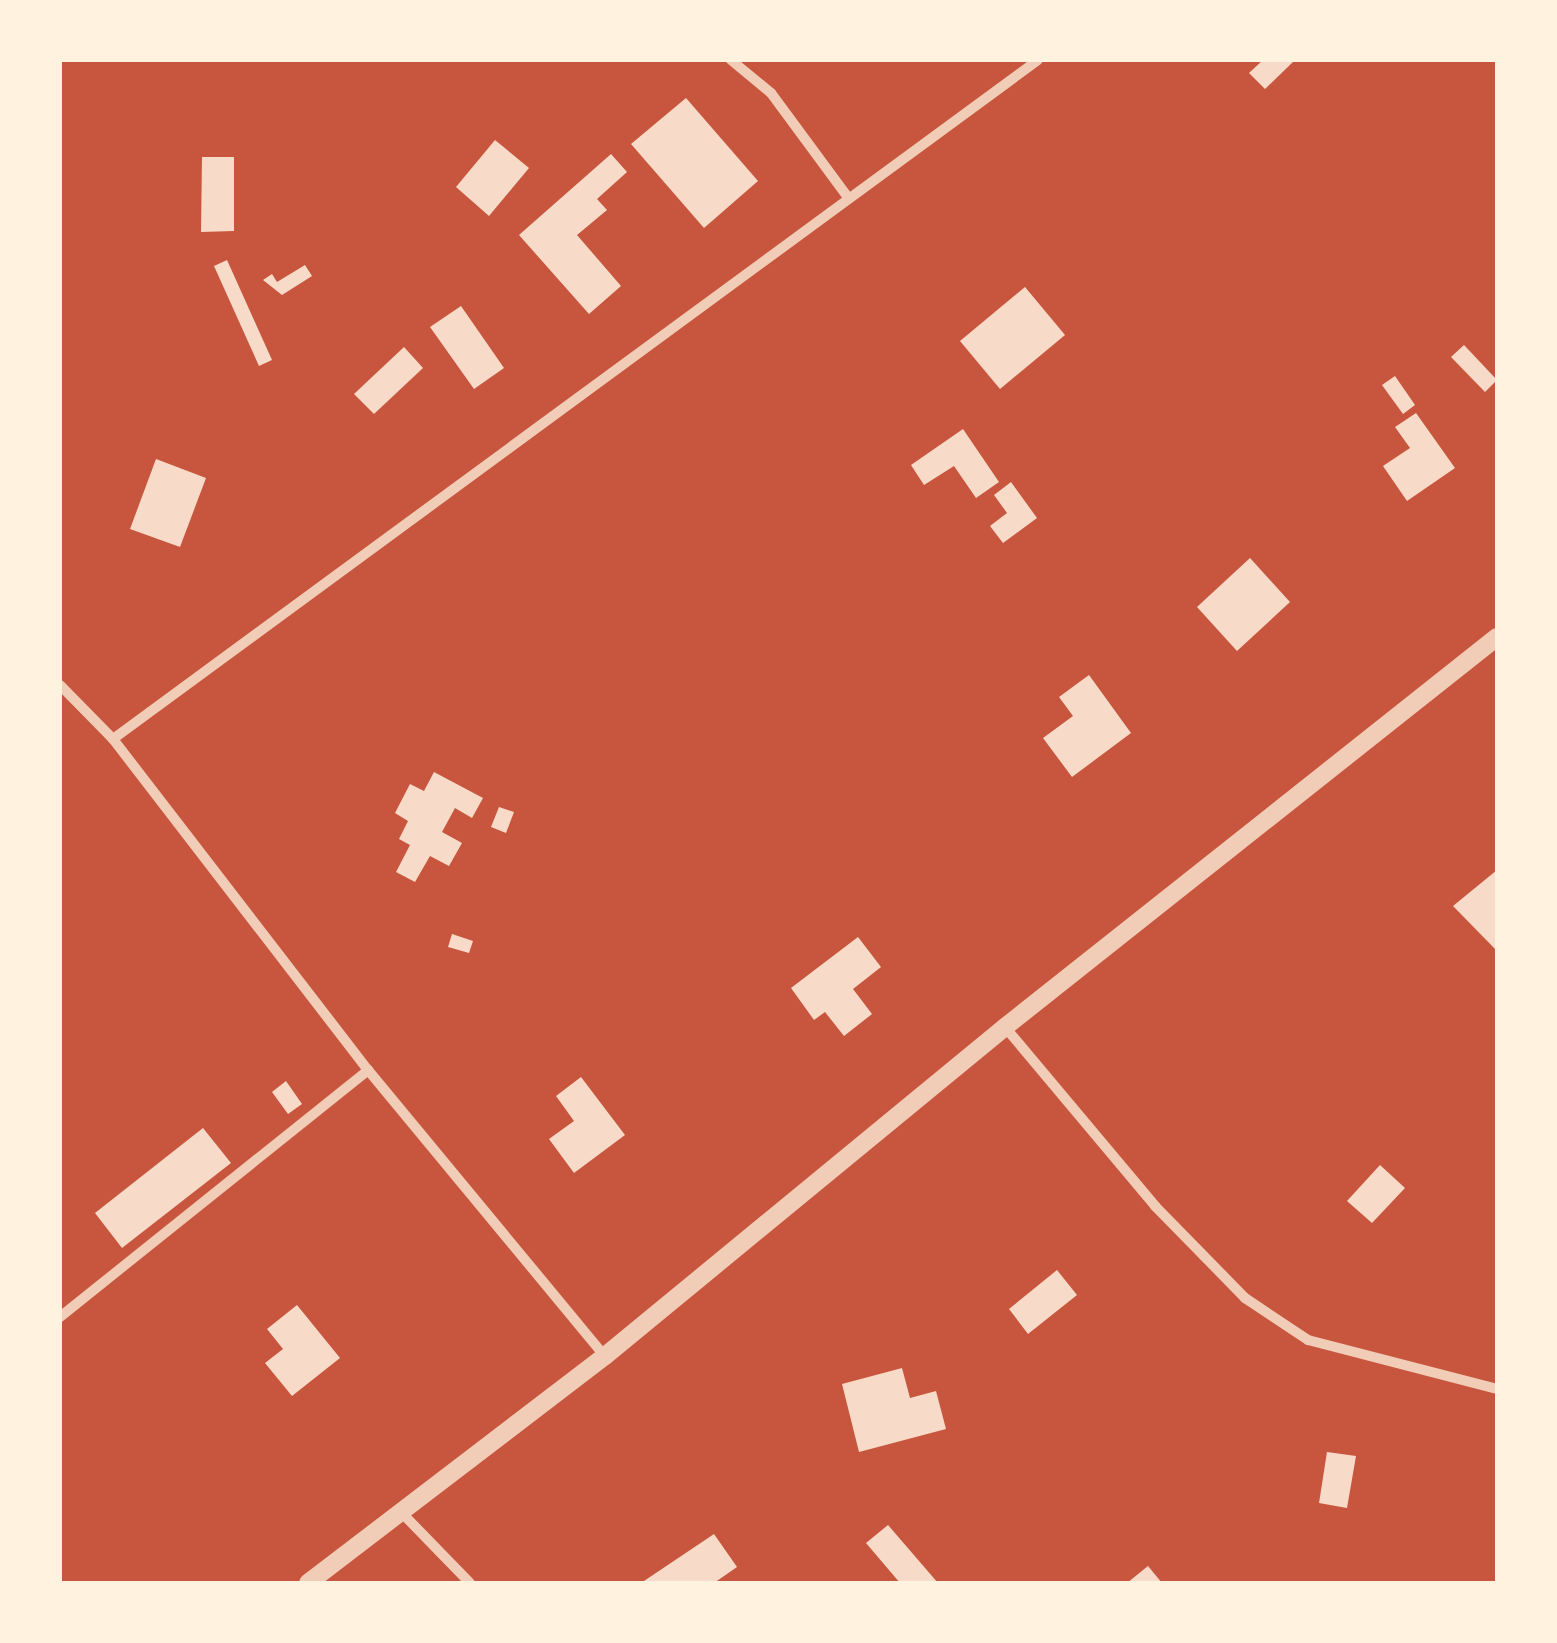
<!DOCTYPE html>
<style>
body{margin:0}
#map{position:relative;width:1557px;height:1643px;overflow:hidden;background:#c8553d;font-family:"Open Sans",sans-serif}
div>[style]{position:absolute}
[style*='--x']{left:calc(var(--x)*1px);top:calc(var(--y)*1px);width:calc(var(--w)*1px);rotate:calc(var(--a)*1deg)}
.building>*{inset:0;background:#f7dbc8}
.minor>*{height:10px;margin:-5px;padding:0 5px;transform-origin:5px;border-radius:5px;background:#f1ccb7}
.tertiary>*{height:18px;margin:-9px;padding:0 9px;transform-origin:9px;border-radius:9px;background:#f1ccb7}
span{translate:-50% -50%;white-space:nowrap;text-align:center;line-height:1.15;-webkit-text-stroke:8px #fff3e0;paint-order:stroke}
.frame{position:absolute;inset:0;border:62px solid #fff3e0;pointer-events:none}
</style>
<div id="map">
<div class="building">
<div style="clip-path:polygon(1263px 60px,1295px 60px,1265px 89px,1249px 73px)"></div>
<div style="clip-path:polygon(686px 98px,758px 181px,704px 228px,631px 144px)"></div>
<div style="clip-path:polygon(495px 140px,529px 168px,489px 216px,456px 187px)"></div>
<div style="clip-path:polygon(611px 154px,627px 172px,597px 199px,607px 210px,577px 235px,621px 286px,589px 314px,519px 235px)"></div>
<div style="clip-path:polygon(202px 157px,234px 157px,234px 231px,201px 232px)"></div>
<div style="clip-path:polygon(227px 260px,272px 360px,259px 366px,214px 266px)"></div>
<div style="clip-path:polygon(305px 265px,312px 276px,282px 295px,263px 280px,272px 274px,277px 282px)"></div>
<div style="clip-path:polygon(1025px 287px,1065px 335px,1000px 389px,960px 341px)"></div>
<div style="clip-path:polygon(461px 306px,504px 368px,474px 389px,430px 327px)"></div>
<div style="clip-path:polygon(1464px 345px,1497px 380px,1485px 392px,1451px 357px)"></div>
<div style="clip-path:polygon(404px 347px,423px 368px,374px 414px,354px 394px)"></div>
<div style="clip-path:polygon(1395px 376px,1415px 405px,1403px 414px,1382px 385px)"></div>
<div style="clip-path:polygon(1416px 413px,1455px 468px,1407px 501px,1383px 466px,1410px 448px,1395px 427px)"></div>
<div style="clip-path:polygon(963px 429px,999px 482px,976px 498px,954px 466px,924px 485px,911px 465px)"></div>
<div style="clip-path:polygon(156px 459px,206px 478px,180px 547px,130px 529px)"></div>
<div style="clip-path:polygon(1011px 482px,1037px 518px,1003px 543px,990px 526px,1007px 513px,994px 495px)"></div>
<div style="clip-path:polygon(1250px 558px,1290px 602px,1237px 651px,1197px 607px)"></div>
<div style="clip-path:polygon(1089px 675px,1131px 733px,1072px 777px,1043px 738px,1073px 716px,1059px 697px)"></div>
<div style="clip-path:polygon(434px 772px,483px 798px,472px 818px,455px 808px,442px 832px,462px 843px,449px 866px,430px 856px,415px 882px,396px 872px,410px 845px,399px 839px,408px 821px,395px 813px,410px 784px,424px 791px)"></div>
<div style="clip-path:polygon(499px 807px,514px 812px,506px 833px,491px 827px)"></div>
<div style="clip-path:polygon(1497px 870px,1497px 951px,1453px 906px)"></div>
<div style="clip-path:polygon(452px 934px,473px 941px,469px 953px,448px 947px)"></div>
<div style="clip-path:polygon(858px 937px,881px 967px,853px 989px,872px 1014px,844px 1036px,825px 1012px,814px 1020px,791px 988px)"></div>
<div style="clip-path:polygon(581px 1077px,625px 1135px,574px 1173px,549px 1139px,574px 1121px,556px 1096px)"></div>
<div style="clip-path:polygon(286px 1081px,302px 1104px,288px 1114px,272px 1092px)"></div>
<div style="clip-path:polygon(203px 1128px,231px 1163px,122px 1248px,95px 1213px)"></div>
<div style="clip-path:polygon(1380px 1165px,1405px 1188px,1372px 1223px,1347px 1201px)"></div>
<div style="clip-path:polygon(1057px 1270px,1077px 1295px,1028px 1334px,1009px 1309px)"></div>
<div style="clip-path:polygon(297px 1305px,340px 1358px,292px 1396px,265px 1363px,283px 1349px,267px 1329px)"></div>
<div style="clip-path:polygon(902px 1368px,910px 1398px,936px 1391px,946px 1429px,859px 1452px,842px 1384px)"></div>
<div style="clip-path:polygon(1327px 1452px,1356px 1456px,1347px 1508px,1319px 1503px)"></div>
<div style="clip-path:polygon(888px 1525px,938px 1583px,900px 1583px,866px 1543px)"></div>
<div style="clip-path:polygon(714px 1534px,737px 1567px,714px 1583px,641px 1583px)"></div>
<div style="clip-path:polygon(1148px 1566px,1162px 1583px,1127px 1583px)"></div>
</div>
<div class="minor">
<div style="--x:731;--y:60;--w:52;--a:39.5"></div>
<div style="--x:771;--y:93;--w:128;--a:53.6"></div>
<div style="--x:60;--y:685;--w:76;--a:45.5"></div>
<div style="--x:113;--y:739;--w:418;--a:52.4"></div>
<div style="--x:368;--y:1070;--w:371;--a:50.4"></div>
<div style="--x:113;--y:739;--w:1147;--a:-36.28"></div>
<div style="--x:1005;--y:1027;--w:234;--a:50"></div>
<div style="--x:1155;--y:1206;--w:129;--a:45.6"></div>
<div style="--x:1245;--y:1298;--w:76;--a:33.7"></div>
<div style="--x:1308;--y:1340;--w:195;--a:14.5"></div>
<div style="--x:60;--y:1317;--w:395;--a:-38.7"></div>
<div style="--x:400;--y:1511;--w:100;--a:45.8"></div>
</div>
<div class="tertiary">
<div style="--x:308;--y:1583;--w:374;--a:-37.4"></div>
<div style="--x:605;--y:1356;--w:518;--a:-39.44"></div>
<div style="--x:1005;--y:1027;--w:628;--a:-38.4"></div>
</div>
<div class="frame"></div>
</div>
